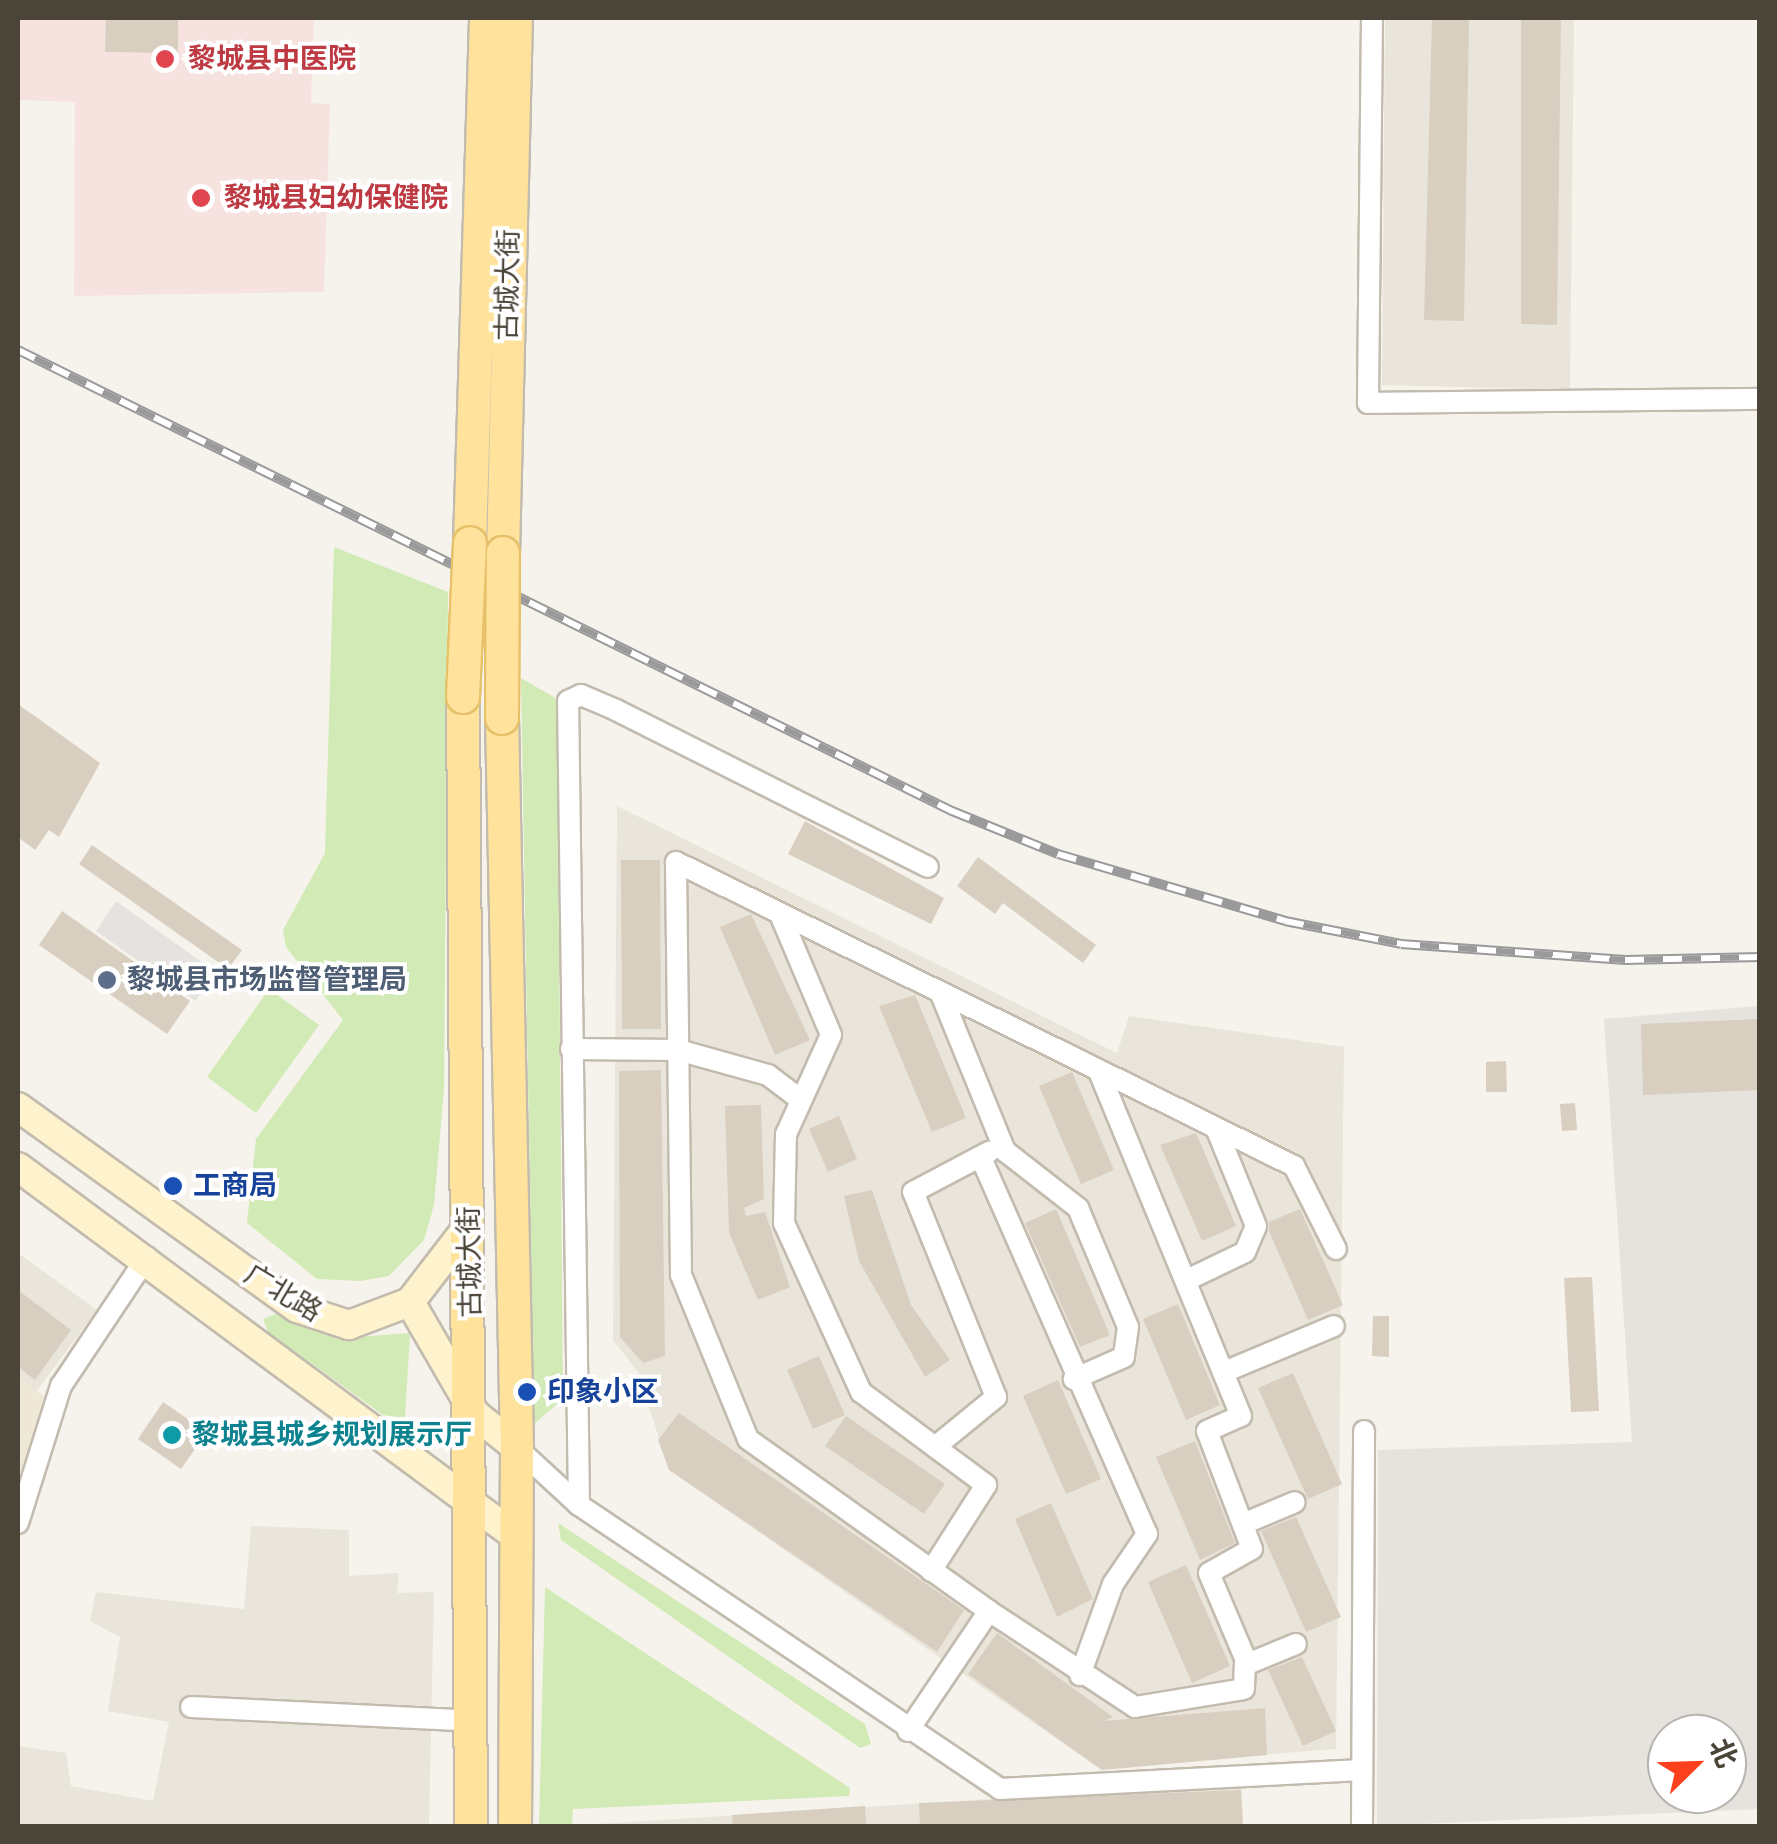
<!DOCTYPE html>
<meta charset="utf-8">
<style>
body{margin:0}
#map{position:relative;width:1777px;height:1844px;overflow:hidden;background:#f6f3ec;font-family:"DejaVu Sans","Noto Sans SC",sans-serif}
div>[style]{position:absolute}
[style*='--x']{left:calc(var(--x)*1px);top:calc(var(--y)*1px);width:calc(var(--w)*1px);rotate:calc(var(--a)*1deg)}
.residential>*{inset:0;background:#eae5da}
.industrial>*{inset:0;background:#e6e2dd}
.education>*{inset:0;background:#efe8d6}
.medical>*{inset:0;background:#f6e3e0}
.green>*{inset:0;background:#d2eab5}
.parking>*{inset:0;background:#e5e3e0}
.building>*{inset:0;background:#d8cfc1}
.roads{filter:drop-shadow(2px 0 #c2bbae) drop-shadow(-2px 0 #c2bbae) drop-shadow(0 2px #c2bbae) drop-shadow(0 -2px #c2bbae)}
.street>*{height:20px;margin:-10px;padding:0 10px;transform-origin:10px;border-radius:10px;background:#fff}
.secondary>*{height:28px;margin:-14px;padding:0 14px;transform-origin:14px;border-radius:14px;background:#fff3cd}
.primary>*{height:32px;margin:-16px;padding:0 16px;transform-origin:16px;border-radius:16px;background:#ffe39c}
.rail>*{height:10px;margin-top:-5px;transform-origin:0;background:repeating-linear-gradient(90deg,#fff 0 19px,#9a9a9a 0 38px);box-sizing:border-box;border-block:2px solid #9a9a9a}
.bridges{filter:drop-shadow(2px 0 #e6c16a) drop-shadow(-2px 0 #e6c16a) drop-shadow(0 2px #e6c16a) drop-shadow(0 -2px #e6c16a)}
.primary-bridge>*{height:32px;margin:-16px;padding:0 16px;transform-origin:16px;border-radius:16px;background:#ffe39c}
.dots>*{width:28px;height:28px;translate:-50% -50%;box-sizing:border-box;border:5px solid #fff;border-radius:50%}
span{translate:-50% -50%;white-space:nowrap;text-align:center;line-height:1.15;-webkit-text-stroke:8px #fff;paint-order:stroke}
.health-label{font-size:28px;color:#be3a42;font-weight:700}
.left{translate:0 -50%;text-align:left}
.street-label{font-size:28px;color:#4b4439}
.service-label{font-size:28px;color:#4e5e75;font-weight:700}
.transit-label{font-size:28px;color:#164399;font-weight:700}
.culture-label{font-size:28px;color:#0d838f;font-weight:700}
.frame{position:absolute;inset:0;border:20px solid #4b4439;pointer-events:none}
.north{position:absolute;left:1647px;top:1714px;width:100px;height:100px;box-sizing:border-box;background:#fff;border:2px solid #b7b4b0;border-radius:50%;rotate:67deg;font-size:28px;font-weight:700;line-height:40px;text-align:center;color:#4b4439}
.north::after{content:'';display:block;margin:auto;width:35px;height:45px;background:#fc3f1d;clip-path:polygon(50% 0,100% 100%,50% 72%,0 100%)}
</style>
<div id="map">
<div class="residential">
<div style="clip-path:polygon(1385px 18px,1574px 18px,1570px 390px,1382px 385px)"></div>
<div style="clip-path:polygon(617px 806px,1117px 1053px,1129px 1016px,1344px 1047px,1336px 1749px,1097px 1767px,669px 1470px,638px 1372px,613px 1340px)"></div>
<div style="clip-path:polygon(18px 1253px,97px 1310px,36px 1392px,18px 1378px)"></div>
<div style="clip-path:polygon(251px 1526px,349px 1530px,349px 1576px,399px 1573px,397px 1593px,434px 1592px,429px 1826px,18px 1826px,18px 1746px,66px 1753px,71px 1786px,153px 1801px,169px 1722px,108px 1711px,120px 1637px,90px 1621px,96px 1592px,244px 1609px)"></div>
<div style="clip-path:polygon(1241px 1783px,1243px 1826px,582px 1826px,582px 1825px)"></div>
</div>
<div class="industrial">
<div style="clip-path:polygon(evenodd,1759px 1006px,1759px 1809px,1377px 1826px,1378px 1450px,1632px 1442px,1604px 1019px,1759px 1006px,1667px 1734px,1727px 1734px,1727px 1794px,1667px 1794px,1667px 1734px)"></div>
</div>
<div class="education">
<div style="clip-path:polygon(18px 1378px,48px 1399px,18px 1479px)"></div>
</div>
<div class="medical">
<div style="clip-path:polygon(18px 18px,314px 18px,311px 103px,330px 104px,324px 292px,74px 296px,75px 102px,18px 100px)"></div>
</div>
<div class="green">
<div style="clip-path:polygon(334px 547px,448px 592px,444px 1089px,434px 1205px,424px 1240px,389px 1276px,361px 1281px,317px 1279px,247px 1223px,256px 1139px,343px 1020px,286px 947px,283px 930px,325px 853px)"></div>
<div style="clip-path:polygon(521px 678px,557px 699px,563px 1399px,534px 1424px)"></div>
<div style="clip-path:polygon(269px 989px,319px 1025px,256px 1113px,207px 1077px)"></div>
<div style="clip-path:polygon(275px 1314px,342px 1338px,410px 1333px,405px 1418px,383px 1415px,268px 1332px,263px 1319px)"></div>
<div style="clip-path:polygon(558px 1523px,865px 1724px,871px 1744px,860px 1748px,561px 1540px)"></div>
<div style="clip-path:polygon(545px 1587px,850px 1788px,849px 1796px,573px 1809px,572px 1826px,539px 1826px)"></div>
</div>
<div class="parking">
<div style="clip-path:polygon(116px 901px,216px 972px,195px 1001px,96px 931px)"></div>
</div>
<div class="building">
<div style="clip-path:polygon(106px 18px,178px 18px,178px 53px,105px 52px)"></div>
<div style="clip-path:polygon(1432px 18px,1469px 18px,1464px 321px,1424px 320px)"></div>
<div style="clip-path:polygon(1521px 18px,1561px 18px,1557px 325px,1521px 324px)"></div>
<div style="clip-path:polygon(18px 704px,100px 763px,59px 837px,49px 830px,35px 850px,18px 837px)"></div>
<div style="clip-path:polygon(805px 821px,944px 898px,931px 924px,788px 854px)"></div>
<div style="clip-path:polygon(92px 845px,242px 950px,228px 969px,79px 864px)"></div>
<div style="clip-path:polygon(978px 857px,1096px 945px,1083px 963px,1003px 903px,995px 914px,957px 886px)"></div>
<div style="clip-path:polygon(621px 860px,660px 860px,661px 1029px,622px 1029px)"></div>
<div style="clip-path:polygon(62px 911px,190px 1001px,167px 1034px,39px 945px)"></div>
<div style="clip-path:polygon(751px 914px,810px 1040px,775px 1055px,720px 927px)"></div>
<div style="clip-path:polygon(915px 995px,966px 1118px,932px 1132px,879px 1006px)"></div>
<div style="clip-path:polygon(1760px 1019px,1760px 1090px,1643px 1095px,1641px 1024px)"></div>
<div style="clip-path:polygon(1506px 1061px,1507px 1092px,1486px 1092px,1486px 1062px)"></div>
<div style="clip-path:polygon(661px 1070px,665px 1356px,643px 1363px,620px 1337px,619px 1071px)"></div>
<div style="clip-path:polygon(1072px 1072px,1114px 1170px,1081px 1184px,1039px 1086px)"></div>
<div style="clip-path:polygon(1575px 1103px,1577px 1130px,1562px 1131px,1560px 1104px)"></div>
<div style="clip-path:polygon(761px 1105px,764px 1199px,744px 1208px,746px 1216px,765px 1212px,790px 1287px,758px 1300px,729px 1233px,725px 1106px)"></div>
<div style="clip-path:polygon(839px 1116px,857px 1159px,828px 1172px,809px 1129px)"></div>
<div style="clip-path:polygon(1196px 1133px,1236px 1226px,1202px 1241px,1160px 1145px)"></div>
<div style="clip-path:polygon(872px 1190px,911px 1305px,950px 1360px,925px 1377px,859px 1261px,844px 1196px)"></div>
<div style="clip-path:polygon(1056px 1209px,1110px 1335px,1080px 1347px,1025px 1223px)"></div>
<div style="clip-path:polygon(1300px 1209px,1343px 1305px,1308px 1320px,1269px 1231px,1269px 1222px)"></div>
<div style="clip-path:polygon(1592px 1277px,1599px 1411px,1571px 1412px,1564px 1278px)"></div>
<div style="clip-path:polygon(18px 1290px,71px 1330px,35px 1380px,18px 1367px)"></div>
<div style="clip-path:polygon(1178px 1304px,1220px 1405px,1186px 1420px,1143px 1319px)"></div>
<div style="clip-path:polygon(1373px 1316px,1389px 1316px,1389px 1357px,1372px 1356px)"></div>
<div style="clip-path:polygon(819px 1356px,845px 1415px,813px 1429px,787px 1370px)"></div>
<div style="clip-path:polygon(1293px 1373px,1342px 1484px,1308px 1499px,1258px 1388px)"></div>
<div style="clip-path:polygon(1058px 1380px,1101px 1479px,1066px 1494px,1023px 1396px)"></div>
<div style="clip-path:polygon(163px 1402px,207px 1432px,181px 1469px,138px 1439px)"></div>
<div style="clip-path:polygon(679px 1413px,964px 1610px,937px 1652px,669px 1470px,658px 1440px)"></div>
<div style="clip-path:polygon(846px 1416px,945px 1484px,924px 1514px,825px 1446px)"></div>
<div style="clip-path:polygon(1195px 1441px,1235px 1543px,1200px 1560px,1156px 1457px)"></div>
<div style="clip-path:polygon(1051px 1503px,1093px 1599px,1057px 1617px,1015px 1519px)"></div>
<div style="clip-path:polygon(1296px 1517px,1341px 1617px,1306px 1632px,1261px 1531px)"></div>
<div style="clip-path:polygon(1186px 1565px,1230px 1666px,1192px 1683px,1148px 1582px)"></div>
<div style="clip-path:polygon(997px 1633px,1113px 1717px,1103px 1721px,1265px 1708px,1267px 1755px,1102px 1770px,968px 1674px)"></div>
<div style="clip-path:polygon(1302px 1657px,1336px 1731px,1303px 1746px,1268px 1670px)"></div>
<div style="clip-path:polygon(1241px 1790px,1243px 1826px,920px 1826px,919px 1803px)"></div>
<div style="clip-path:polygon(865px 1806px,866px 1826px,733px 1826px,732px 1815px)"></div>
</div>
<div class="roads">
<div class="street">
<div style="--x:1372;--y:18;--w:385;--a:90.6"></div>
<div style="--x:1368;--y:403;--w:392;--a:-0.6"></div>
<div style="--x:780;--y:914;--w:131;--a:67.1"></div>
<div style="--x:831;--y:1035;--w:109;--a:114.4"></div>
<div style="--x:786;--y:1134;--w:89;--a:91.3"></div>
<div style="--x:784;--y:1223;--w:186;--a:65.5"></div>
<div style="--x:861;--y:1392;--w:156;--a:36.6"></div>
<div style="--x:986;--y:1485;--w:102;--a:122.6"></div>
<div style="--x:941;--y:994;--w:170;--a:67.8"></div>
<div style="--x:1005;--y:1151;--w:93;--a:38"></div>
<div style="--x:1078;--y:1208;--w:129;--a:67.2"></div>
<div style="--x:1128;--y:1327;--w:30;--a:98"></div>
<div style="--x:1124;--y:1357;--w:55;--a:156.3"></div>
<div style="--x:571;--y:1049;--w:107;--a:0.5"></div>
<div style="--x:678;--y:1050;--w:93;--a:15.5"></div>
<div style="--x:768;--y:1075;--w:41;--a:37.1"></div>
<div style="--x:982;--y:1160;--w:409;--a:66.2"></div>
<div style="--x:1147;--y:1534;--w:60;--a:124.2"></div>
<div style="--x:1113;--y:1584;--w:97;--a:109.9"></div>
<div style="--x:1187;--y:1280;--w:64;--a:-25.8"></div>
<div style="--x:1245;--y:1252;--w:28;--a:-67"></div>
<div style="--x:1256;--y:1226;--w:106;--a:-112.2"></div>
<div style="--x:1224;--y:1372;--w:119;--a:-22.7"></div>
<div style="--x:935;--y:1447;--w:79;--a:-39.3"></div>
<div style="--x:996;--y:1397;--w:221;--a:-112"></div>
<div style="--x:913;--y:1192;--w:86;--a:-27.8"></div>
<div style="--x:517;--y:1448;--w:84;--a:42.6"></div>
<div style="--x:579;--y:1505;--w:508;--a:34"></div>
<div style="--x:1000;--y:1789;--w:361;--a:-3"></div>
<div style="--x:579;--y:1505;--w:804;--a:-90.78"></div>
<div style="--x:568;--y:701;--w:14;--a:-25"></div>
<div style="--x:581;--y:695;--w:38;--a:23"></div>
<div style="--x:616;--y:710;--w:349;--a:26.7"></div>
<div style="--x:18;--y:1523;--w:144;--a:-72.6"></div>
<div style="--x:61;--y:1386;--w:155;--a:-56.3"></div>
<div style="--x:1243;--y:1524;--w:56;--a:-22.9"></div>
<div style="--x:989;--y:1611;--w:296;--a:-144.5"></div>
<div style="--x:748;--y:1439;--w:177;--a:-112.2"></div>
<div style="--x:681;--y:1275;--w:413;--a:-90.7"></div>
<div style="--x:676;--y:862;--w:689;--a:26.19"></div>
<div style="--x:1294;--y:1166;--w:93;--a:63.2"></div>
<div style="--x:1245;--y:1665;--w:55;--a:-22.4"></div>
<div style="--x:191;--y:1707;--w:282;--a:2.8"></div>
<div style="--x:908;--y:1731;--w:145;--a:-56"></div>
<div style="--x:989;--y:1611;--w:175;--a:33.3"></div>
<div style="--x:1135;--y:1707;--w:110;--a:-9.4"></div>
<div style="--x:1244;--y:1689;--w:31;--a:-88"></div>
<div style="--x:1245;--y:1658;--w:92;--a:-113"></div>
<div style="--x:1209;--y:1573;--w:49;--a:-29.2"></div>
<div style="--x:1252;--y:1549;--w:126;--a:-110.9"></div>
<div style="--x:1207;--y:1431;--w:37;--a:-24"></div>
<div style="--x:1241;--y:1416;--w:372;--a:-112.4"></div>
<div style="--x:1362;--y:1826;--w:395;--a:-89.7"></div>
</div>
<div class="secondary">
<div style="--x:18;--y:1107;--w:344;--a:35.8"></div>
<div style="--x:297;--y:1308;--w:55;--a:18.1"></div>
<div style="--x:349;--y:1325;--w:65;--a:-20.7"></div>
<div style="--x:410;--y:1302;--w:129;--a:59.9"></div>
<div style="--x:475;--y:1414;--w:54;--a:39"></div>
<div style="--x:18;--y:1167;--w:621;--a:36.56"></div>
<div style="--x:410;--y:1302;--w:93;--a:-52.4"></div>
</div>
<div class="primary">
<div style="--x:470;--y:543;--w:525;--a:-88.25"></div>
<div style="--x:503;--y:553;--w:535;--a:-88.61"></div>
<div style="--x:463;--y:697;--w:1129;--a:89.59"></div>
<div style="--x:502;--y:718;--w:730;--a:88.82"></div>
<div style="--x:517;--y:1448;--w:378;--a:90.3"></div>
</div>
</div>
<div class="rail">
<div style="--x:18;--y:350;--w:1042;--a:26.27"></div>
<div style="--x:952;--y:811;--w:114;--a:22.1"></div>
<div style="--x:1058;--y:854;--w:237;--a:16.4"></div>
<div style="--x:1285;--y:921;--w:118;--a:11.2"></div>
<div style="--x:1401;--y:944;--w:225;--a:4.1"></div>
<div style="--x:1625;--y:960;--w:135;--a:-1.3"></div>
</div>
<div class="bridges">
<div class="primary-bridge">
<div style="--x:463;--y:697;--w:154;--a:-87.4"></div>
<div style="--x:502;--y:718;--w:165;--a:-89.7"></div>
</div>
</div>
<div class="dots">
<div style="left:165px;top:59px;background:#e0444e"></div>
<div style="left:201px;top:198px;background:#e0444e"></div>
<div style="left:107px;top:980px;background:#5c6f8a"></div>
<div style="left:173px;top:1186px;background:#1a4fb4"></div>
<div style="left:527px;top:1392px;background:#1a4fb4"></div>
<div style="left:172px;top:1435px;background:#0f9aa8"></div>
</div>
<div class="health-label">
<span class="left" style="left:188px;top:59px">黎城县中医院</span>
<span class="left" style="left:224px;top:198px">黎城县妇幼保健院</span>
</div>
<div class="street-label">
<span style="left:508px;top:285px;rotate:-89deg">古城大街</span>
<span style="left:470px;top:1262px;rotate:-91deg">古城大街</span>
<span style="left:283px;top:1293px;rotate:31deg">广北路</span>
</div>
<div class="service-label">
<span class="left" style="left:127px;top:980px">黎城县市场监督管理局</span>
</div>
<div class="transit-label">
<span class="left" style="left:193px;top:1186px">工商局</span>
<span class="left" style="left:547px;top:1392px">印象小区</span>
</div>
<div class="culture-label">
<span class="left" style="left:192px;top:1435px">黎城县城乡规划展示厅</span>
</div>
<div class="frame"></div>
<div class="north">北</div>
</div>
